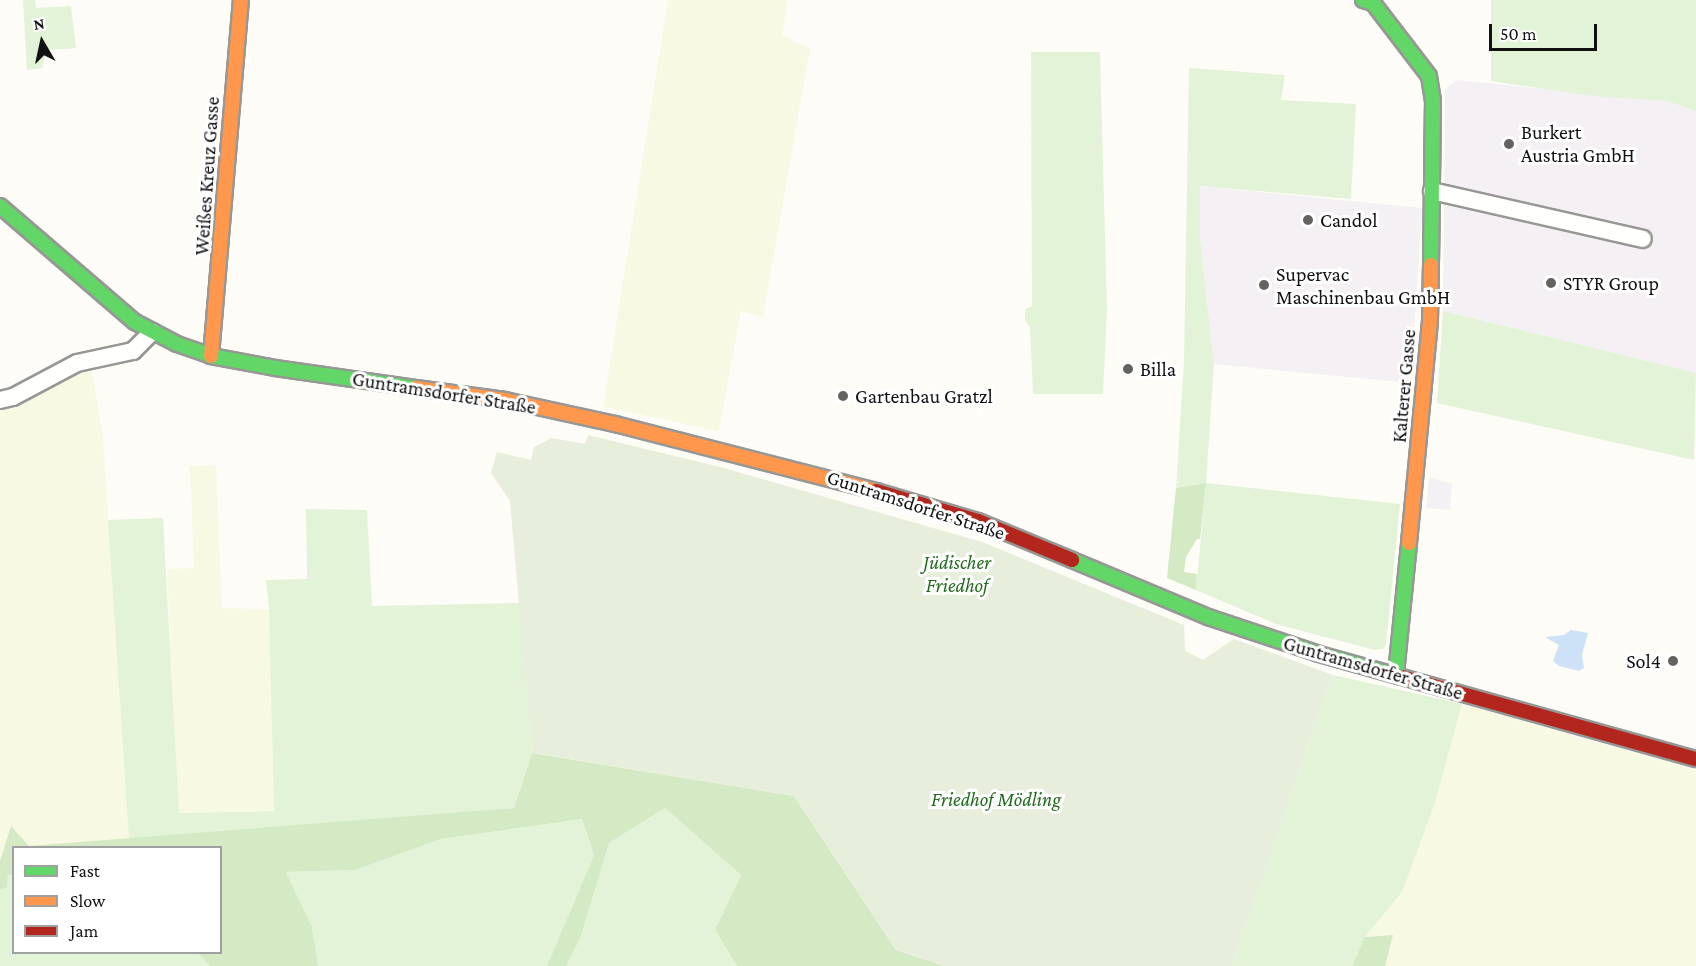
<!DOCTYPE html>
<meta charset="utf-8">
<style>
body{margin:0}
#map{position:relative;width:1696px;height:966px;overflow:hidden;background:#fdfcf7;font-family:"Crimson Pro",serif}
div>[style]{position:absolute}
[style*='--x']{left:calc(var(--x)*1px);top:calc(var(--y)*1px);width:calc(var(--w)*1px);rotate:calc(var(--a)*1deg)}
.industrial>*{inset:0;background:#f5f0f3}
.farmland>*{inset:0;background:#f8f9e3}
.green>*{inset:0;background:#e3f3d7}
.forest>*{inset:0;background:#d3eac4}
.cemetery>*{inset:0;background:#e7eedb}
.water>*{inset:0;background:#cde2f7}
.roads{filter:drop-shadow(2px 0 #979795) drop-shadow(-2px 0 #979795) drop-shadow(0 2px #979795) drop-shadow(0 -2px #979795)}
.street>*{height:16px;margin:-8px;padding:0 8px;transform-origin:8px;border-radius:8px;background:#fffffe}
.fast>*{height:14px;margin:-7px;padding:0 7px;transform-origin:7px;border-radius:7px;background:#63d668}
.slow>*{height:14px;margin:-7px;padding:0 7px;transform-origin:7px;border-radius:7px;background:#ff974d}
.jam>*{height:14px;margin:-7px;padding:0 7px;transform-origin:7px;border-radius:7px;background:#b3261e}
.dots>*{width:16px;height:16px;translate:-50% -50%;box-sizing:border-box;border:3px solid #fff;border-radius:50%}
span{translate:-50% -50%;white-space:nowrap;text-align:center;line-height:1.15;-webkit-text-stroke:6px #fff;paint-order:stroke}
.poi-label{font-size:20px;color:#111}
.left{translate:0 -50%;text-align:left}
.right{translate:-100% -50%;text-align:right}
.street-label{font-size:20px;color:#111}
.park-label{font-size:20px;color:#246b1f;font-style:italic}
.legend{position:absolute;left:12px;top:846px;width:210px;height:108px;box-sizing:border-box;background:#fff;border:2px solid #a0a0a0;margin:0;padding:8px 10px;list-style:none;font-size:18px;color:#111}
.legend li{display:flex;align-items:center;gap:12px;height:30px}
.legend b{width:30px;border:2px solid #a0a0a0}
.north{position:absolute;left:12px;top:12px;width:60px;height:60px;-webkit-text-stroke:4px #fff;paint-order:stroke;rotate:351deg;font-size:16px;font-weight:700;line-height:24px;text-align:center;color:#111}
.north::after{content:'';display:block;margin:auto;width:21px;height:27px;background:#111;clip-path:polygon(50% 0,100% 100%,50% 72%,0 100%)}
.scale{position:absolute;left:1489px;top:24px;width:108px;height:27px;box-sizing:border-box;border:3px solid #111;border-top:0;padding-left:8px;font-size:18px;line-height:21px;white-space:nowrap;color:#111;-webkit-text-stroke:4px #fff;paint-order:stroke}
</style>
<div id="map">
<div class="industrial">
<div style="clip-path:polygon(1456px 80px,1667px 101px,1696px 111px,1696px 373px,1443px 311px,1445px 90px)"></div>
<div style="clip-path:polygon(1200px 186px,1422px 208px,1411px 383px,1214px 364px,1200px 238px)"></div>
<div style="clip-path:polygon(1429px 477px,1452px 484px,1450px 510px,1426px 508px)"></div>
</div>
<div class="farmland">
<div style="clip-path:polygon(668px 0,788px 0,782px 35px,810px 49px,763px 317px,741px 311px,719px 431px,603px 407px)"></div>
<div style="clip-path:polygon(91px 366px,103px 436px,129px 840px,28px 846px,11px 826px,0 861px,0 406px,68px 373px)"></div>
<div style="clip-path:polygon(216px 465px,222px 608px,269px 609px,274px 811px,178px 813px,167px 569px,194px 568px,190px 466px)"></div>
<div style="clip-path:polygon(1462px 704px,1696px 770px,1696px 966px,1385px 966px,1393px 935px,1365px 937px,1402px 892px,1435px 803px)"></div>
</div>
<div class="green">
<div style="clip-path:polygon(23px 0,35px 0,36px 8px,71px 6px,76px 48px,47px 50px,42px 68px,27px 70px)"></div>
<div style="clip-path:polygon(1491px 0,1696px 0,1696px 111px,1667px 101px,1593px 96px,1491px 81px)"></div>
<div style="clip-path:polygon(1031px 52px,1100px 52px,1107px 311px,1103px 394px,1033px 394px,1030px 327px,1025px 321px,1025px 309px,1032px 306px)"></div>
<div style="clip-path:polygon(1189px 68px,1285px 75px,1281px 100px,1356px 104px,1351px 199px,1200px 186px,1200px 238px,1214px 364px,1206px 483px,1400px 504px,1386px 645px,1383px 649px,1375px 650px,1276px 624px,1196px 590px,1206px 483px,1176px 488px,1184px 361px)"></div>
<div style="clip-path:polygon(1443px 311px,1696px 373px,1694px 460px,1437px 403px)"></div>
<div style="clip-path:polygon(306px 509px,367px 510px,372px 606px,520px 603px,532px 753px,514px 808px,129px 840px,108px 520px,163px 518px,179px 813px,274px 811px,269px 609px,266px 580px,307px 579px)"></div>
<div style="clip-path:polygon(1333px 675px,1462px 704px,1435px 803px,1402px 892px,1365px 937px,1352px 966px,1232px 966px)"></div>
<div style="clip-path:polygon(665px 808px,741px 875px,715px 930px,737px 966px,566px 966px,580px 939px,609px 843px)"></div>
<div style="clip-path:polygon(582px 819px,594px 855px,547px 966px,318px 966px,312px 927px,286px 872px,355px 870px,441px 839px)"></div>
<div style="clip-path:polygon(8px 874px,13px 875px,14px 952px,198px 953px,210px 966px,0 966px,0 890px,7px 886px)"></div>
</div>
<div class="forest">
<div style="clip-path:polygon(1206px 483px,1200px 539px,1197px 539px,1186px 557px,1184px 572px,1197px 574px,1196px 590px,1167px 578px,1176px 488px)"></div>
<div style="clip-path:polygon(532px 753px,794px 796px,896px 950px,945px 966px,737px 966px,715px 930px,741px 875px,665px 808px,609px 843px,580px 939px,566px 966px,547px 966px,594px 855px,582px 819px,441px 839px,355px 870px,286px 872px,312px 927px,318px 966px,210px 966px,198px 953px,220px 952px,220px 848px,14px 848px,13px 875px,8px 875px,7px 887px,0 890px,0 861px,11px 826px,29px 846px,514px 808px)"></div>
<div style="clip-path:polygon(1393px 935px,1385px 966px,1352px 966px,1365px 937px)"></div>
</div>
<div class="cemetery">
<div style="clip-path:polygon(588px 435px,720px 467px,982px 542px,1184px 625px,1185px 651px,1203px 660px,1234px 639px,1333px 675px,1232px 966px,945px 966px,896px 950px,794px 796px,532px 753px,510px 501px,491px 473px,497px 452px,531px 460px,534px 447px,552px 438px,585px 444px)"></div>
</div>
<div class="water">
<div style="clip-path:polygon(1571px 630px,1588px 633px,1582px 655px,1584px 668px,1579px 671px,1559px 666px,1553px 661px,1559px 645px,1545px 637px,1564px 635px)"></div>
</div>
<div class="roads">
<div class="street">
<div style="--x:1432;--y:191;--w:216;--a:12.8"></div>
<div style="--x:0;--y:400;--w:13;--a:-13"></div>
<div style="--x:13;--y:397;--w:72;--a:-28"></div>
<div style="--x:77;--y:363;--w:57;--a:-12.1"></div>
<div style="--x:133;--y:351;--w:27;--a:-45"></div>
</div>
<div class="fast">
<div style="--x:1363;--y:0;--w:10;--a:17"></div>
<div style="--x:1373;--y:3;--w:92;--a:52.5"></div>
<div style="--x:1429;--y:76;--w:24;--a:81"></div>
<div style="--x:1433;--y:100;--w:165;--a:90.7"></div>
<div style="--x:0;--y:206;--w:178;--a:40.7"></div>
<div style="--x:135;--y:322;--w:47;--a:27.6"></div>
<div style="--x:177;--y:344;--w:36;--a:19"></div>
<div style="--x:211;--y:356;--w:65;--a:10.6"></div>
<div style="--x:275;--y:368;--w:142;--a:8.1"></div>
<div style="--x:1072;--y:560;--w:147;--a:22.7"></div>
<div style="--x:1208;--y:617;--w:117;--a:18.4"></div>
<div style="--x:1319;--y:654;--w:86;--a:15.5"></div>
<div style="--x:1396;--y:674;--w:132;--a:-84.3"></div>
</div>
<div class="slow">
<div style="--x:211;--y:356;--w:357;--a:-85.2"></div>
<div style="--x:416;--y:388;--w:90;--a:7.7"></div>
<div style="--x:505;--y:400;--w:113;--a:12.3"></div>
<div style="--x:615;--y:424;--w:269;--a:14.4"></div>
<div style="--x:1409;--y:543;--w:223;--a:-84.6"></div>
<div style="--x:1430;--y:321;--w:56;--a:-89"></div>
</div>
<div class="jam">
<div style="--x:876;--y:491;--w:106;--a:16.4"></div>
<div style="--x:978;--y:521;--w:102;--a:22.5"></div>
<div style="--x:1402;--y:677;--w:305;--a:15.6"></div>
</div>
</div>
<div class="dots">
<div style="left:1509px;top:144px;background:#646362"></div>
<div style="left:1308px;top:220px;background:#646362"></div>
<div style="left:1551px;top:283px;background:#646362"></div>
<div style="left:1264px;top:285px;background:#646362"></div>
<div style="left:1128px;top:369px;background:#646362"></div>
<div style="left:843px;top:396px;background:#646362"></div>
<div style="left:1673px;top:661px;background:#646362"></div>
</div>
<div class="poi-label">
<span class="left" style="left:1521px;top:144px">Burkert<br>Austria GmbH</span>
<span class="left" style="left:1320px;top:220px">Candol</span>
<span class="left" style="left:1276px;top:286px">Supervac<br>Maschinenbau GmbH</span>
<span class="left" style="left:1563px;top:283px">STYR Group</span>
<span class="left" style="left:1140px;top:369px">Billa</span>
<span class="left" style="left:855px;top:396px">Gartenbau Gratzl</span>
<span class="right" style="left:1661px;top:661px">Sol4</span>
</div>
<div class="street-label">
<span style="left:207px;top:176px;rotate:-86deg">Weißes Kreuz Gasse</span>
<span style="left:1404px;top:386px;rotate:-85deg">Kalterer Gasse</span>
<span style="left:444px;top:393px;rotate:9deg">Guntramsdorfer Straße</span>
<span style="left:916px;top:505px;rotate:18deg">Guntramsdorfer Straße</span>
<span style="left:1373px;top:668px;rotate:16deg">Guntramsdorfer Straße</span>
</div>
<div class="park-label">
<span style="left:957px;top:574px">Jüdischer<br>Friedhof</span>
<span style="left:996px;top:799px">Friedhof Mödling</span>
</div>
<ul class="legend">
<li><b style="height:8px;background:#63d668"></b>Fast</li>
<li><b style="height:8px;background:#ff974d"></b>Slow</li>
<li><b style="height:8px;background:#b3261e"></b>Jam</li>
</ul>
<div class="north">N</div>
<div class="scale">50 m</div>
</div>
